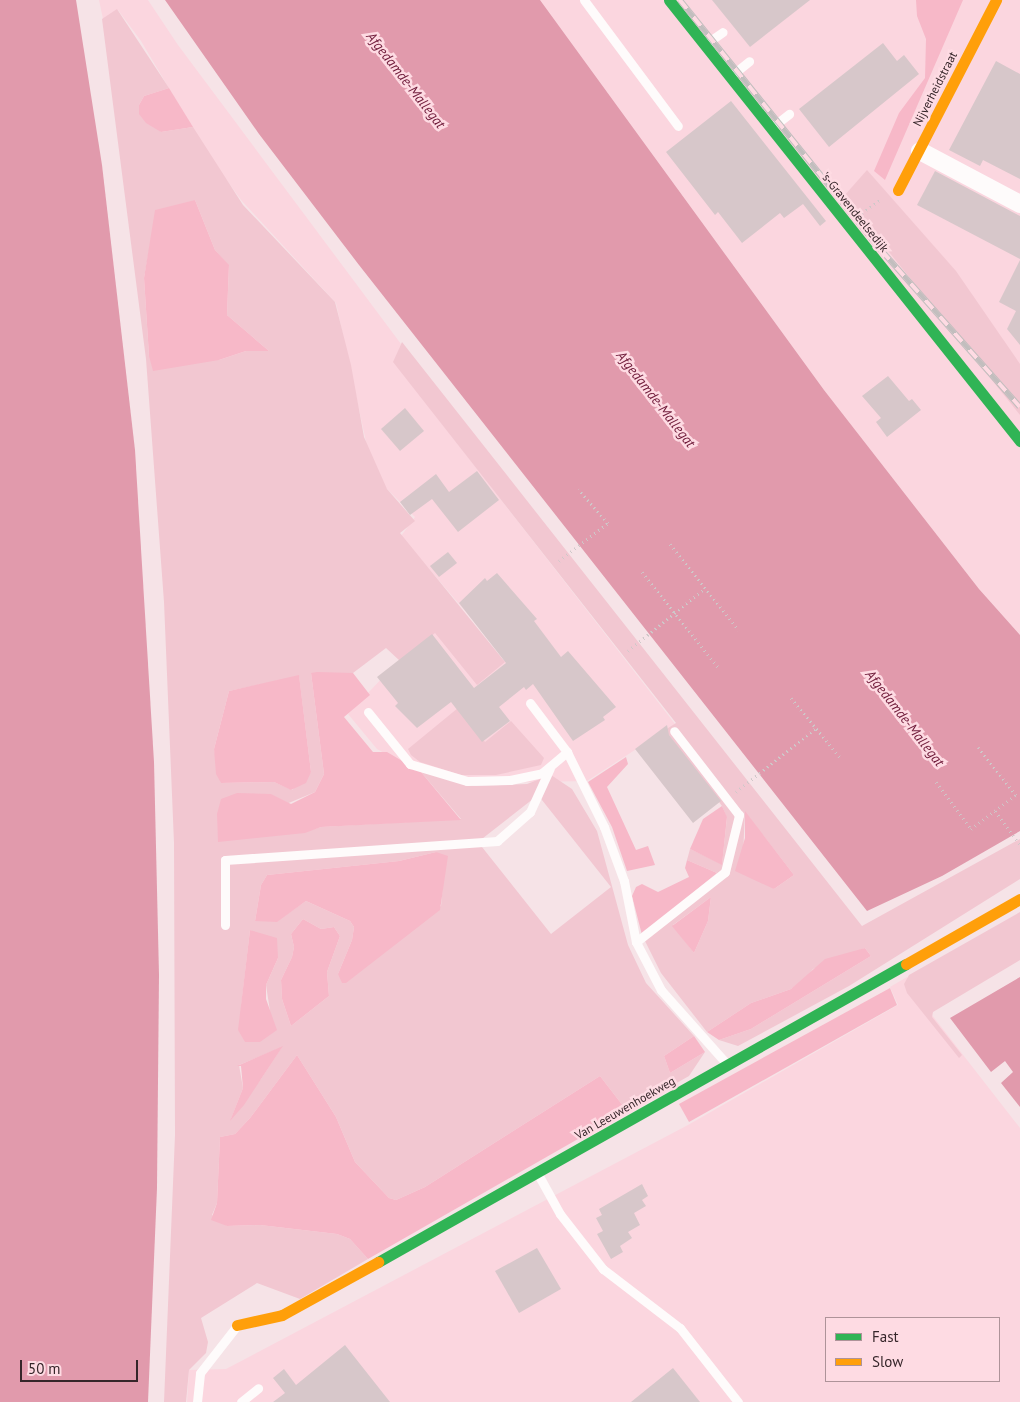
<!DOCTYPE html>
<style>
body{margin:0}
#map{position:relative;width:1020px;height:1402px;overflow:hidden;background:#f6e3e7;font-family:"PT Sans",sans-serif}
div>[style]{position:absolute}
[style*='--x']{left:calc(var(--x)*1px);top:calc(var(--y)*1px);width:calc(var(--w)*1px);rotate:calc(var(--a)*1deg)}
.built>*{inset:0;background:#fbd6df}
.green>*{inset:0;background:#f2c7d1}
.forest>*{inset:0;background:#f7b8c8}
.water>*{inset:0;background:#e19aac}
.building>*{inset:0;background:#d7c7ca}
.path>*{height:3px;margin-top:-1.5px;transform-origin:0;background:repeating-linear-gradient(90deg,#cec8c9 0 1px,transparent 0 5px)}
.lane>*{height:9px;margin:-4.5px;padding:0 4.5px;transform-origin:4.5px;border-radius:4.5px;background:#fefbfb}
.street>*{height:18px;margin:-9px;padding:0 9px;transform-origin:9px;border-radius:9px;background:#fefbfb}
.fast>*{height:11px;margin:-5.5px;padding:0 5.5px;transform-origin:5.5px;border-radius:5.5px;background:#30b455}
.slow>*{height:11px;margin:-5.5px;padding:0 5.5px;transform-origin:5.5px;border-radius:5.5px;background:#ff9f0a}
.rail>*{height:5.5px;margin-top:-2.75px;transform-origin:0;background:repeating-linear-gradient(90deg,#fedbe3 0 11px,#c2bebe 0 22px);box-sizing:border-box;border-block:1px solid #c2bebe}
span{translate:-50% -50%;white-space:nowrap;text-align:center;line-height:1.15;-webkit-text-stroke:5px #fedbe3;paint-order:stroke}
.street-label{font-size:12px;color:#36262a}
.water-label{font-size:14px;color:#6e1938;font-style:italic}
.legend{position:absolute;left:825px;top:1317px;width:175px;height:65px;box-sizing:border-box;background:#fedbe3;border:1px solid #ae9399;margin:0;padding:6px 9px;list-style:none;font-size:15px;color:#36262a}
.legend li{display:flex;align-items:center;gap:10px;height:25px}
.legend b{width:25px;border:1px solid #ae9399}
.scale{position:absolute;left:20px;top:1360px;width:118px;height:22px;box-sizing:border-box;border:2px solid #36262a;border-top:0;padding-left:6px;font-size:15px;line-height:18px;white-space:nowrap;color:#36262a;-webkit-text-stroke:4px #fedbe3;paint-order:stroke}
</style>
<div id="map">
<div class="built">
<div style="clip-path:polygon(99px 0,148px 0,178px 45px,401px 344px,394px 362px,675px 724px,587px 781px,440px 784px,377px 749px,348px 714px,406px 653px,387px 565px,480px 676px,506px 659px,401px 536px,415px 517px,386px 488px,368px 451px,336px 303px,241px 200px,208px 154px,141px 41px,118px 10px,103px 19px)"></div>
<div style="clip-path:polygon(540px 0,1020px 0,1020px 635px,979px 589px,824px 390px)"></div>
<div style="clip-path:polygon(evenodd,907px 977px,932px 1015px,1020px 1128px,1020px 1402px,187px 1402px,189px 1370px,226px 1369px,688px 1125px,898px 1005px,890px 987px,907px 977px,826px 1318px,999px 1318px,999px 1381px,826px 1381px,826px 1318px)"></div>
</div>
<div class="green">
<div style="clip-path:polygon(evenodd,117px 9px,169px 88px,144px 96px,139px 105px,161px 132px,193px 127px,243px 205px,335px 302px,351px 365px,364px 437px,387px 489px,415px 521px,400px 533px,505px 662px,477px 685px,435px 633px,400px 661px,386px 648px,353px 673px,311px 673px,324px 774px,315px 792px,219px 832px,218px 841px,304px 832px,321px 827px,461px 819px,421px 772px,475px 786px,527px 784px,551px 775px,572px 789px,597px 831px,628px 945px,646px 983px,694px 1036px,664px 1056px,670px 1073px,705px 1052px,689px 1076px,627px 1111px,600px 1076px,425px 1187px,396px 1200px,389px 1198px,355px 1162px,336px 1117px,297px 1055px,250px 1118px,235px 1134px,220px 1137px,217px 1203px,212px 1215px,227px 1226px,260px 1225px,337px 1234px,350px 1239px,368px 1259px,300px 1299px,257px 1283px,201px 1318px,208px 1342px,206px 1353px,189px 1370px,186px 1402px,164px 1402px,175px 1135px,174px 843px,164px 602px,146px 359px,102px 19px,117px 9px,195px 200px,215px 250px,229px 266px,227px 315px,269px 351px,246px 351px,219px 360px,149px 356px,144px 278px,150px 245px,195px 200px,117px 9px,299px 676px,311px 772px,292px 790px,274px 782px,221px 783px,214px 749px,229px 691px,299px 676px,117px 9px,538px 795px,611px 887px,551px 934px,478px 842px,538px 795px,117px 9px,436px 852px,445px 863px,441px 906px,338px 974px,352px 940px,354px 927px,350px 921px,306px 901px,277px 921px,255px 921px,261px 885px,267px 875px,399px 861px,436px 852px,117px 9px,303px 919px,321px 929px,334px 927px,340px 936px,327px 972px,329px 996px,291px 1026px,282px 999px,281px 980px,292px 957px,294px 947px,291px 934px,303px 919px,117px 9px,250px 930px,261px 936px,278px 958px,266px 985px,270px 1011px,260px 1042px,245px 1042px,241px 1007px,250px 930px,117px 9px,282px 1047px,261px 1079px,231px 1119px,243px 1088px,239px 1065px,282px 1047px)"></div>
<div style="clip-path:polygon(867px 170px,956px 271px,1020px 364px,1020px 415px,844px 196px)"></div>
<div style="clip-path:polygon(evenodd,402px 342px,862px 926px,1020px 839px,1020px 879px,849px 986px,738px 1046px,719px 1040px,751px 1029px,871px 956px,865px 948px,813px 969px,803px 981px,791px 989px,751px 1003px,707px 1032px,661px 973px,642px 935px,717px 873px,687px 860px,690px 849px,722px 864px,727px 818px,722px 806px,665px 730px,676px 723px,393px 362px,402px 342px,745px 812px,794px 875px,774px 889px,743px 855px,745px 812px,402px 342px,711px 897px,708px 921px,694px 953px,673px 925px,711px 897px)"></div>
<div style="clip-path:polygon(458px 708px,485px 742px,511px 721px,544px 758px,541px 765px,496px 775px,461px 775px,420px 762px,411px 755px,408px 749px)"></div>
<div style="clip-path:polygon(1020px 912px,1020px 960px,933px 1012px,932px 1017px,962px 1055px,959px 1058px,907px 993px,904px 984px,909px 975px)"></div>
</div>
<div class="forest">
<div style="clip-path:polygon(916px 0,963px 0,885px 180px,874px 171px,899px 113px,925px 78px,926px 39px,917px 16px)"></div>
<div style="clip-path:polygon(169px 88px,193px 127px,161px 132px,146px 123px,139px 114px,139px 105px,144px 96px)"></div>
<div style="clip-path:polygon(195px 200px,215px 250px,229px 265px,227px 315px,269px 351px,246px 351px,219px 360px,153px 371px,149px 356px,144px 278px,155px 210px)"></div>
<div style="clip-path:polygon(317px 672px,353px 673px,370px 695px,344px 717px,373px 752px,387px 752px,421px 772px,461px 820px,321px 827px,305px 833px,218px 842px,217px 814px,221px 799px,237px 793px,271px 794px,291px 804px,315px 792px,324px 774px,311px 673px)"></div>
<div style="clip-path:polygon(299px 675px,311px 772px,306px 783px,291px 790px,274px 782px,221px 783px,216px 774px,214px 749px,229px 691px)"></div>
<div style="clip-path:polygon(626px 757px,628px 764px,607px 787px,636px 850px,648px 846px,655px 865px,627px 871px,612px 827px,588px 782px)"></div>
<div style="clip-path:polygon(722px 806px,727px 817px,722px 865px,690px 849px,703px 819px)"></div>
<div style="clip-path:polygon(745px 811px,794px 875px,774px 889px,735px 871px,745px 838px)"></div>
<div style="clip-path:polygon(436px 852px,448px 856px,440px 910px,346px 983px,342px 983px,338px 974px,352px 940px,354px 927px,350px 921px,306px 901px,277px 922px,255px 921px,261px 885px,267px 875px,399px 861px)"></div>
<div style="clip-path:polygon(687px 860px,717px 873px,642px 935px,632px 896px,636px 887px,642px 884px,658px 892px,689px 877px,685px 868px)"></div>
<div style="clip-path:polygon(711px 897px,708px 921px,694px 953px,672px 926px)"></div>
<div style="clip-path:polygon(303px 919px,321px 929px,334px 927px,340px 936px,327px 972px,329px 996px,291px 1026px,282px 999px,281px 980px,292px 957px,294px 947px,291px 934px)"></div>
<div style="clip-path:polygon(250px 930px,277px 938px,278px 958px,266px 985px,266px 999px,277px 1030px,260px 1042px,245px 1042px,238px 1030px)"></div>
<div style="clip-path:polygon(865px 948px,871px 956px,751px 1029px,719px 1040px,707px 1032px,751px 1003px,791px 989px,825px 959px)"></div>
<div style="clip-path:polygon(890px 988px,897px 1005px,689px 1122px,679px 1104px)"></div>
<div style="clip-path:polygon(694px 1036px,705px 1052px,670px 1073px,664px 1056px)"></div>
<div style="clip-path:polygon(283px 1046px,244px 1105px,230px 1121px,243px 1088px,241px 1066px,237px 1066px)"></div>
<div style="clip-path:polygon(297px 1055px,336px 1117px,355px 1162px,389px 1198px,396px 1200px,425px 1187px,600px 1076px,627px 1111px,368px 1259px,350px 1239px,337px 1234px,260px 1225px,227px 1226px,211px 1220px,217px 1203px,220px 1137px,235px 1134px,250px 1118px)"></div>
</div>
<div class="water">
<div style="clip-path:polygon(0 0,76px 0,102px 165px,135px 450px,154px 762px,159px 975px,157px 1188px,148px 1402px,0 1402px)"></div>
<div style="clip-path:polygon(165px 0,540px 0,824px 390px,979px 589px,1020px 635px,1020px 831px,942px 876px,867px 911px,359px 265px,259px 134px)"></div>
<div style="clip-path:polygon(1020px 977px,1020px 1107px,1001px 1083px,1013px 1072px,1005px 1061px,991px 1072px,950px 1018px)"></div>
</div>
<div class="building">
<div style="clip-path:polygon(712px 0,810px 0,750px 47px)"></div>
<div style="clip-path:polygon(883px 43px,897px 61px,904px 55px,919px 74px,829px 147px,799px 109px)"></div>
<div style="clip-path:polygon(996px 61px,1020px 74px,1020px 179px,983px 160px,980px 166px,949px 150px)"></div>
<div style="clip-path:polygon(731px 101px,826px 221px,820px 226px,803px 204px,784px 218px,780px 213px,742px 243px,718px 212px,715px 215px,666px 152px)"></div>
<div style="clip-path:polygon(935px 171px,1020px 216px,1020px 259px,917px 205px)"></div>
<div style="clip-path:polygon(1020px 260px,1020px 345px,1007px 329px,1016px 311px,999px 302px)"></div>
<div style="clip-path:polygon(888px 376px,909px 401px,912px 399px,921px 410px,887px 437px,876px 422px,881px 418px,862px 396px)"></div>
<div style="clip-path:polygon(405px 408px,424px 431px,400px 451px,381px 429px)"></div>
<div style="clip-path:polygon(477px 471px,499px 500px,458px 532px,432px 499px,410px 515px,400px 502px,436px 474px,449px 492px)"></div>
<div style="clip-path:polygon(448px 552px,457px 563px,439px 577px,430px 566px)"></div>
<div style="clip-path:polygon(497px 573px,537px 619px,534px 621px,561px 657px,568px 651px,616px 707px,603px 717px,605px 720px,573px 741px,533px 684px,526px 690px,524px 687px,499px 707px,510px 721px,482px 742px,451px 702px,417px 728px,395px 706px,398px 703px,377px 677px,432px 634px,474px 688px,506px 663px,459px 603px,485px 578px,487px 581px)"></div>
<div style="clip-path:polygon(667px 725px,669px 735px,721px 801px,693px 823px,635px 749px)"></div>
<div style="clip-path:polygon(642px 1184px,648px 1196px,642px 1200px,646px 1206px,634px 1213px,640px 1225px,628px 1232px,632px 1238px,620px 1246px,623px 1252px,611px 1259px,597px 1234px,603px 1231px,596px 1218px,602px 1215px,599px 1209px)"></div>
<div style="clip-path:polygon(537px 1248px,561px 1289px,519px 1313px,495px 1271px)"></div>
<div style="clip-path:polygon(345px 1345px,390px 1402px,273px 1402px,285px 1393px,273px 1378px,284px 1369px,296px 1385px)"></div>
<div style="clip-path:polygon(673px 1368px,700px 1402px,631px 1402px)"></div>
</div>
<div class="path">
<div style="--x:862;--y:213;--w:24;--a:-36"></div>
<div style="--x:670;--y:544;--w:110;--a:51.3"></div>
<div style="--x:559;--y:561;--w:62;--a:-37.8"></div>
<div style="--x:608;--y:523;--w:45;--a:-131.4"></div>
<div style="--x:642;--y:572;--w:123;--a:51.3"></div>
<div style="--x:628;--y:651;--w:99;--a:-39.3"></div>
<div style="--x:791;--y:698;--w:77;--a:50.3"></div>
<div style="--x:936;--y:782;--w:59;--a:53.3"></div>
<div style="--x:971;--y:829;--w:56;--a:-37.1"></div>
<div style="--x:1016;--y:795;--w:61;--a:-128.4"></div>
<div style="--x:736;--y:792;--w:102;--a:-38.7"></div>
<div style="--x:995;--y:811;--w:42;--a:53.7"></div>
</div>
<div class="lane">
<div style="--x:584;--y:0;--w:157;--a:53.3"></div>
<div style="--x:707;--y:43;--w:19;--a:-35"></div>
<div style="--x:732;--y:75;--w:22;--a:-39"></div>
<div style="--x:771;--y:128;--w:23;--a:-38"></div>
<div style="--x:530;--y:703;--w:61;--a:52.9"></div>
<div style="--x:368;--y:712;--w:67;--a:51.1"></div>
<div style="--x:410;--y:764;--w:59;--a:16.6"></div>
<div style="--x:467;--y:781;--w:43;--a:-1.3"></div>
<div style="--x:510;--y:780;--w:33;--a:-12"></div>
<div style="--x:542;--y:773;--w:33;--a:-40"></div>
<div style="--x:567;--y:752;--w:84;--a:63.7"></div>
<div style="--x:604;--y:827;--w:58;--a:69.7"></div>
<div style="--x:624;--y:881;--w:62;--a:78.9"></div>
<div style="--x:636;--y:942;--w:54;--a:62.5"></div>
<div style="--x:661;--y:990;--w:98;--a:48.3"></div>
<div style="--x:225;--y:925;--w:65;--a:-90"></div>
<div style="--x:225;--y:860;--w:273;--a:-4"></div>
<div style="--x:497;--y:841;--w:44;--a:-41.3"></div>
<div style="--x:530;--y:812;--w:48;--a:-65.6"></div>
<div style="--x:636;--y:942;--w:113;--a:-38.2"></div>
<div style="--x:725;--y:872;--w:59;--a:-76.2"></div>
<div style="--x:739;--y:815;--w:106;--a:-127.7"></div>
<div style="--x:539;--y:1176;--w:43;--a:61.1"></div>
<div style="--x:560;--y:1214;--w:70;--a:52"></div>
<div style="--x:603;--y:1269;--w:97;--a:37.5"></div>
<div style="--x:680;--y:1328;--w:94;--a:51.9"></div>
<div style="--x:197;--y:1402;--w:29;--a:-84"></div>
<div style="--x:200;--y:1373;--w:58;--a:-52"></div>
<div style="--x:241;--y:1402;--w:22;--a:-39"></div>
</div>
<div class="street">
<div style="--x:920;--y:151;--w:113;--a:27.9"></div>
</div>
<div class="fast">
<div style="--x:669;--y:0;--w:564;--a:51.48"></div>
<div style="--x:378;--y:1262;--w:606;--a:-29.44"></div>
</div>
<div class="slow">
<div style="--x:898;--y:190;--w:214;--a:-62.7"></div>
<div style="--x:906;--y:964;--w:131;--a:-29.7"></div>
<div style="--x:237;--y:1325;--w:46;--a:-12.5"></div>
<div style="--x:282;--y:1315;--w:110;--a:-28.9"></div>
</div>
<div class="rail">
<div style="--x:680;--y:0;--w:322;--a:51.2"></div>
<div style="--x:882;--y:251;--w:208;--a:48.5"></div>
</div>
<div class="street-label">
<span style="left:935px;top:89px;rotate:-63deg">Nijverheidstraat</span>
<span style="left:855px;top:212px;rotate:51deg">'s-Gravendeelsedijk</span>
<span style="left:625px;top:1108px;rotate:-30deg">Van Leeuwenhoekweg</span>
</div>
<div class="water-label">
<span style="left:406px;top:80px;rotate:52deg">Afgedamde-Mallegat</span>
<span style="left:656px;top:399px;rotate:52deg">Afgedamde-Mallegat</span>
<span style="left:905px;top:718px;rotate:52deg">Afgedamde-Mallegat</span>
</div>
<ul class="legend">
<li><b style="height:6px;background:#30b455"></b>Fast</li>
<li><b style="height:6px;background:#ff9f0a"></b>Slow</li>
</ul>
<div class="scale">50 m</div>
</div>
